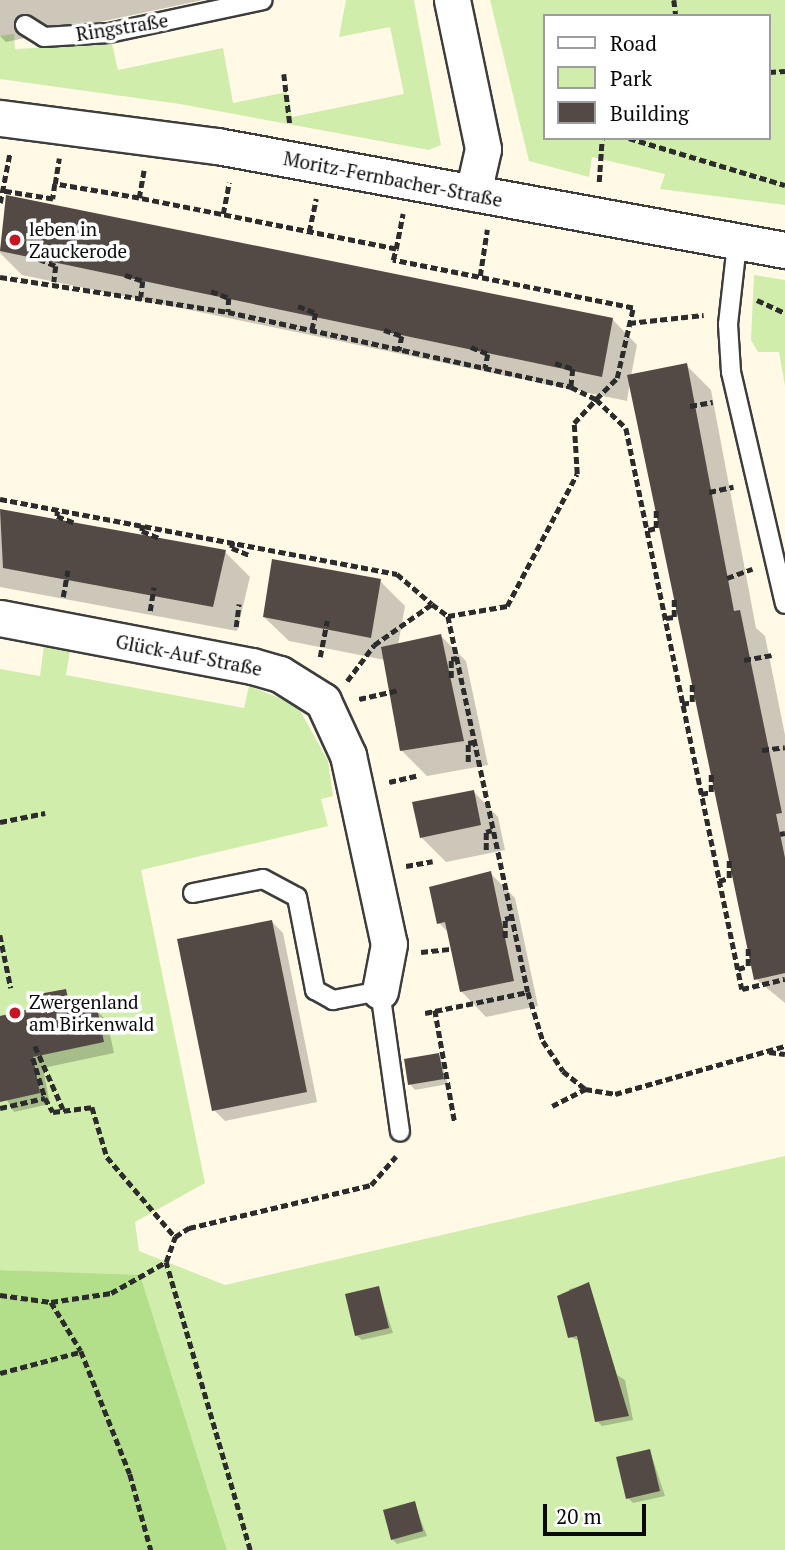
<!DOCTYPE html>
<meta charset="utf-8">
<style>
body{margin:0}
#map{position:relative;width:785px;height:1550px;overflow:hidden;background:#fff9e6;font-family:"PT Serif",serif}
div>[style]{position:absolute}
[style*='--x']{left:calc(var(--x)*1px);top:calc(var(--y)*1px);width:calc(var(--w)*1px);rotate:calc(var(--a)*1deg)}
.green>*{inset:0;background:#d0edac}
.forest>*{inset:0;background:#b3df8a}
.shadow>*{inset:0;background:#0003}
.building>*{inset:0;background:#534a45}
.path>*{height:4.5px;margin-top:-2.25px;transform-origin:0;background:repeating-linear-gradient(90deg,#2c2c2c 0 7px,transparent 0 10.5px)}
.roads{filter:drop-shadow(2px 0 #3d3d3d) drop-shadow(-2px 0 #3d3d3d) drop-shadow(0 2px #3d3d3d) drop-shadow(0 -2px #3d3d3d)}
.service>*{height:18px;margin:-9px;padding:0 9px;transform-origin:9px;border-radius:9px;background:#fff}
.minor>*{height:35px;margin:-17.5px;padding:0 17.5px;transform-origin:17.5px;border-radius:17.5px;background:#fff}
.dots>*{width:19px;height:19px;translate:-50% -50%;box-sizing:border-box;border:4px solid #fff;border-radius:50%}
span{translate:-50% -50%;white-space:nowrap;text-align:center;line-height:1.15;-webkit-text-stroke:7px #fff;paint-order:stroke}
.street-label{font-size:19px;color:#0a0a0a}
.poi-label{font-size:19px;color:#0a0a0a}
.left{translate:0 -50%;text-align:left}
.legend{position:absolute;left:543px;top:14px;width:228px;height:126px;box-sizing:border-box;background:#fff;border:2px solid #9d9d9d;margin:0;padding:9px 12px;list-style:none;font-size:21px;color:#0a0a0a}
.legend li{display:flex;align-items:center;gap:14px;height:35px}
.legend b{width:35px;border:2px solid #9d9d9d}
.scale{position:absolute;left:543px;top:1504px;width:103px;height:32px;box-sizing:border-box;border:4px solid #0a0a0a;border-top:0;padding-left:9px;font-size:21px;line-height:24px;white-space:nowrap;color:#0a0a0a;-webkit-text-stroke:5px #fff;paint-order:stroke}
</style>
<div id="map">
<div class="green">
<div style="clip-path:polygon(346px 0,414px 0,441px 145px,429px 150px,180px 104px,0 79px,0 36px,14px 34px,15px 49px,112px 44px,118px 70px,223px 48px,233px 103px,287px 92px,292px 117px,404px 94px,390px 27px,339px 37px)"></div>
<div style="clip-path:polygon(evenodd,490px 0,785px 0,785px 205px,660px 189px,665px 174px,592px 157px,589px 177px,529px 161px,490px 0,545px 16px,769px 16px,769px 138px,545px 138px,545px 16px)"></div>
<div style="clip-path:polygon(754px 275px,785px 280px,785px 386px,779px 352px,758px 352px,751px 340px)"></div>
<div style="clip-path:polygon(44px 645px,70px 651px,66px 675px,244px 708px,249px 686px,297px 705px,328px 761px,333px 796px,321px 799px,328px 826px,141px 870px,205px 1183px,135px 1222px,139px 1251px,225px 1285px,785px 1156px,785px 1550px,227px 1550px,140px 1276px,0 1270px,0 669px,40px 676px)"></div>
</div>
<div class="forest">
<div style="clip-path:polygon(0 1270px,140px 1275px,227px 1550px,0 1550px)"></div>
</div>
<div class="shadow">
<div style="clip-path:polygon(0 0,203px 0,6px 42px,0 36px)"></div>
<div style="clip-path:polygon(7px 197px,613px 320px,637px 345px,631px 376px,686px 365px,711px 390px,756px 628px,765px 636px,785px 735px,785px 1003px,756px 979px,630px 381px,627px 401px,22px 275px,0 253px)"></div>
<div style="clip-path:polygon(0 511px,225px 552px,250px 577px,237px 631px,0 587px)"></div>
<div style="clip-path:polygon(380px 581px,405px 606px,398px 645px,441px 636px,466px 661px,488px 765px,427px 776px,402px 751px,385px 660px,289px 641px,264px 617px)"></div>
<div style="clip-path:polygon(474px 792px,498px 817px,505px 850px,446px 862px,421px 837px)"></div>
<div style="clip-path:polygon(490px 873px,515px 898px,538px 1006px,486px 1017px,462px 992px,450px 934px,439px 923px)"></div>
<div style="clip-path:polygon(272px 922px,283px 933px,317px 1102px,225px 1121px,214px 1110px)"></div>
<div style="clip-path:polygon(65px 991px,79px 1013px,96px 1010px,107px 1021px,114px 1053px,43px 1068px,50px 1104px,14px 1112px,0 1088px,0 1018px,33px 1011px)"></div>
<div style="clip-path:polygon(439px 1055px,448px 1084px,415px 1090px,410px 1084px)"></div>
<div style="clip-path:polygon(589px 1284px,617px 1375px,625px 1380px,633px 1420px,602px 1426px,597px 1421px,580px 1341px,570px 1337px,569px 1289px)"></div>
<div style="clip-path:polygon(378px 1288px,393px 1333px,362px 1340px,356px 1335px)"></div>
<div style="clip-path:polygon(650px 1451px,665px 1496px,633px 1503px,628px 1498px)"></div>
<div style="clip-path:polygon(414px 1503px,427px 1536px,397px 1544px,392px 1539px)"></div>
</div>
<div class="building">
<div style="clip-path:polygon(6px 195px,613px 318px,602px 377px,0 251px)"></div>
<div style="clip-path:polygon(687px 363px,734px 611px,740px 610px,782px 813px,776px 814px,785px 858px,785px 973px,754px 980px,627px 375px)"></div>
<div style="clip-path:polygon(0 509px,226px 550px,213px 607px,3px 568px)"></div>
<div style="clip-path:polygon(272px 559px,381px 579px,371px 638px,263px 617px)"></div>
<div style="clip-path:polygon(441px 634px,464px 741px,400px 751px,381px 647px)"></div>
<div style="clip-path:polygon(474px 790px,481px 825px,420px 838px,412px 802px)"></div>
<div style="clip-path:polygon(491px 871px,514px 981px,460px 992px,445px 922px,437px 924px,429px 887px)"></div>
<div style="clip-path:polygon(272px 920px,307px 1092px,212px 1111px,177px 939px)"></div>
<div style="clip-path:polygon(66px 989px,71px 1013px,97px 1008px,104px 1042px,33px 1057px,40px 1093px,0 1102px,0 1016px,31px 1009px,28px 996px)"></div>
<div style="clip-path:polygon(439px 1053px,444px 1079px,408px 1085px,404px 1059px)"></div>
<div style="clip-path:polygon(589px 1282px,629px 1416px,595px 1422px,577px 1336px,568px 1338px,557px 1296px)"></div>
<div style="clip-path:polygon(379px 1286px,389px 1328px,355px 1336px,345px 1294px)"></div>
<div style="clip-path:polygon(650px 1449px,660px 1491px,626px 1499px,616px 1457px)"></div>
<div style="clip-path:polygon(415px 1501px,423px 1531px,391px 1540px,383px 1510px)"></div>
</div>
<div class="path">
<div style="--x:674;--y:0;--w:16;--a:83"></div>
<div style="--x:769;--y:72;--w:16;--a:-4"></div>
<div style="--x:284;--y:74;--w:50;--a:83.2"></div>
<div style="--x:629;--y:138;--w:163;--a:16.8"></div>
<div style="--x:599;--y:182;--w:44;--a:-86.1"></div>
<div style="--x:55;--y:184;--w:26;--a:-81"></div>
<div style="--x:139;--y:198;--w:28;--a:-80"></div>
<div style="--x:0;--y:203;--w:52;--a:-78.9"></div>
<div style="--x:223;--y:214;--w:32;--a:-79"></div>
<div style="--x:309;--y:232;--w:34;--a:-78"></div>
<div style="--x:396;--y:249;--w:36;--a:-79"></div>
<div style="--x:39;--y:259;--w:18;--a:22"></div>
<div style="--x:56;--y:266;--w:16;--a:97"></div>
<div style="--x:125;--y:275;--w:19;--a:18"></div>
<div style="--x:143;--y:281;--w:16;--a:97"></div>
<div style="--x:480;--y:276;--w:47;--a:-81.3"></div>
<div style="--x:0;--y:277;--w:231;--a:8.7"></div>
<div style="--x:228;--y:312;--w:351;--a:12.3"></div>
<div style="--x:571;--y:387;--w:28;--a:26"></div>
<div style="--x:596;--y:399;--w:30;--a:-45"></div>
<div style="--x:617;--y:378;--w:72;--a:-77.1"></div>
<div style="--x:633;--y:308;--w:245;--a:-168.7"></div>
<div style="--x:393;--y:260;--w:11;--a:-75"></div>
<div style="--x:396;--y:249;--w:262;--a:-168.8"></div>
<div style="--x:139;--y:198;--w:85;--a:-170.5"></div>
<div style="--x:55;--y:184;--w:15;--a:98"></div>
<div style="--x:53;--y:199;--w:51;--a:-170.9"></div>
<div style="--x:211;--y:291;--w:19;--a:21"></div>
<div style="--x:229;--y:298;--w:14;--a:94"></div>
<div style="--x:757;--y:300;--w:31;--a:25"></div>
<div style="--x:298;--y:306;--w:19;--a:21"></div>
<div style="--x:316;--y:313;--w:18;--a:103"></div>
<div style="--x:629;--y:323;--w:75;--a:-6.1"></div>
<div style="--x:384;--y:330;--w:19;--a:18"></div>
<div style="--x:402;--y:336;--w:15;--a:101"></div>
<div style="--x:471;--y:347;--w:18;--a:22"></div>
<div style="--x:488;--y:354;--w:15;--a:101"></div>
<div style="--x:555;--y:363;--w:19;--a:18"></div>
<div style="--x:573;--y:369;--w:18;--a:96"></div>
<div style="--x:690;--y:406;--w:23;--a:-10"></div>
<div style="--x:709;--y:492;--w:25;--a:-12"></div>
<div style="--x:0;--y:499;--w:404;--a:10.7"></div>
<div style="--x:397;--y:574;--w:46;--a:40.6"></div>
<div style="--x:58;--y:511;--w:5;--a:101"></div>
<div style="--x:57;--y:516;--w:19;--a:21"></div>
<div style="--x:143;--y:525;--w:6;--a:99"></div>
<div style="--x:142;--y:531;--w:18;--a:22"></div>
<div style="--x:648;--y:530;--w:8;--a:-14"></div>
<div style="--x:656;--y:528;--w:19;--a:-90"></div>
<div style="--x:233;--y:542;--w:6;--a:99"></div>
<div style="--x:232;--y:548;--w:18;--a:22"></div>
<div style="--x:727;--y:578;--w:27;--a:-20"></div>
<div style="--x:63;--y:597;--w:27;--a:-80"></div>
<div style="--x:150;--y:611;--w:24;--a:-81"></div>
<div style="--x:448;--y:616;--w:60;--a:-9.6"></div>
<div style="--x:507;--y:606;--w:149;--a:-62.1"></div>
<div style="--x:577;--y:474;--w:51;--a:-93.4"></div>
<div style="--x:574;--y:423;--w:33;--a:-47"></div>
<div style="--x:596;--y:399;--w:42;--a:44"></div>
<div style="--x:626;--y:428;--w:573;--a:78.32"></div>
<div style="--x:742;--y:989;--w:44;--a:-13.1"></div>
<div style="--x:666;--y:618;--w:8;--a:-7"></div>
<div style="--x:674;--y:617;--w:19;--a:-90"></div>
<div style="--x:236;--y:627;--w:23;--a:-83"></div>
<div style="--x:320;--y:657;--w:37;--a:-79"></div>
<div style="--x:744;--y:660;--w:28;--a:-10"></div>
<div style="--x:451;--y:678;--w:19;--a:-90"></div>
<div style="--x:451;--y:659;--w:6;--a:-9"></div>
<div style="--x:347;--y:681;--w:45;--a:-53.1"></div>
<div style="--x:374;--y:645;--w:71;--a:-35.3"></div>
<div style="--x:432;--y:604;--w:20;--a:37"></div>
<div style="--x:448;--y:616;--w:384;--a:78"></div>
<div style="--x:359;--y:699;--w:41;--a:-12.7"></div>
<div style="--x:682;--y:704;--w:10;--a:-11"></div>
<div style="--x:692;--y:702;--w:19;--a:-90"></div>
<div style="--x:762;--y:750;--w:23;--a:-7"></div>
<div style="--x:468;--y:762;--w:19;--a:-90"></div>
<div style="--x:468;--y:743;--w:7;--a:-8"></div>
<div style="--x:389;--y:782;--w:28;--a:-13"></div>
<div style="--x:701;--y:794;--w:10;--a:-11"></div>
<div style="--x:711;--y:792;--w:19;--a:-90"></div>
<div style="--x:0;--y:822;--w:46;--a:-11.3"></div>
<div style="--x:780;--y:834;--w:5;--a:-11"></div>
<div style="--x:486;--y:850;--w:18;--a:-90"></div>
<div style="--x:486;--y:832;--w:6;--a:-18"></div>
<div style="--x:406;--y:866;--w:27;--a:-10"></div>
<div style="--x:719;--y:881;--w:10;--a:-17"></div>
<div style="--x:729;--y:878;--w:19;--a:-90"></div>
<div style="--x:0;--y:935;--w:54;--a:78.3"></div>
<div style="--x:505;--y:938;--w:19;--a:-90"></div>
<div style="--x:505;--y:919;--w:7;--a:-16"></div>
<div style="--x:421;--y:952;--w:30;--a:-6"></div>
<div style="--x:738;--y:969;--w:10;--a:-17"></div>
<div style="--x:748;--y:966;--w:19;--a:-90"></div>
<div style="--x:435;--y:1010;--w:115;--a:80"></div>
<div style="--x:425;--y:1013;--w:105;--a:-11.5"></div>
<div style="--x:528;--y:992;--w:51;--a:73"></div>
<div style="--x:543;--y:1041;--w:36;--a:56"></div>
<div style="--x:563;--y:1071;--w:28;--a:39"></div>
<div style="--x:585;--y:1089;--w:30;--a:9"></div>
<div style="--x:615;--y:1094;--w:177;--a:-15.8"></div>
<div style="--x:35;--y:1046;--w:69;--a:66"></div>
<div style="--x:769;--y:1052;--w:16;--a:7"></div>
<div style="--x:33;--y:1058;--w:42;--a:73.3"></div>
<div style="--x:552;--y:1106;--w:37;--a:-27"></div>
<div style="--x:0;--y:1108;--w:46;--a:-12.5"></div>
<div style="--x:45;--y:1098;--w:16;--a:60"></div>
<div style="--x:53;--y:1112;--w:39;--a:-7"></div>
<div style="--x:92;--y:1107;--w:52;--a:73.3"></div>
<div style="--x:107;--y:1157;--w:105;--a:49.6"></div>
<div style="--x:0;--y:1295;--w:51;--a:7.8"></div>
<div style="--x:51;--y:1302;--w:61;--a:-8.5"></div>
<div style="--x:111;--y:1293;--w:63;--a:-29.4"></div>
<div style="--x:51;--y:1302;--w:57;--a:58.5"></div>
<div style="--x:81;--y:1351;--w:132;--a:68.3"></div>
<div style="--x:130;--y:1474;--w:79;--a:74.6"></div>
<div style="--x:0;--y:1373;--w:83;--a:-14.7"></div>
<div style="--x:250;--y:1550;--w:300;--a:-106.3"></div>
<div style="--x:166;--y:1262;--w:27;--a:-70"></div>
<div style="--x:175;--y:1237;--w:17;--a:-33"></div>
<div style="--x:189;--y:1228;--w:187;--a:-13.3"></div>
<div style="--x:371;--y:1185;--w:38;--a:-49"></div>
</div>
<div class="roads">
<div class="service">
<div style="--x:25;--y:25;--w:22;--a:32"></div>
<div style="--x:44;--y:37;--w:65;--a:-3.5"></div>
<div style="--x:109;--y:33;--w:157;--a:-12.1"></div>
<div style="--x:737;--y:244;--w:81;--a:96.4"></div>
<div style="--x:728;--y:324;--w:48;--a:86.4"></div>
<div style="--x:731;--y:372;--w:238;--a:76.9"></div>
<div style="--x:193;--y:893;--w:71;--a:-11.3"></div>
<div style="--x:263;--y:879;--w:38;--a:28"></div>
<div style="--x:297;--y:897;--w:95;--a:79"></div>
<div style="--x:315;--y:990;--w:21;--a:29"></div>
<div style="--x:333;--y:1000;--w:48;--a:-10.8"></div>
<div style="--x:380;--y:991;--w:142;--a:81.9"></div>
</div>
<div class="minor">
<div style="--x:452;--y:0;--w:152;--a:78.2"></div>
<div style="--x:483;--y:149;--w:45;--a:102.8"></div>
<div style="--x:0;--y:118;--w:219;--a:7.4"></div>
<div style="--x:217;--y:146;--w:577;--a:10.38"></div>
<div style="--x:0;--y:618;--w:257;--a:10.8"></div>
<div style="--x:252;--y:666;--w:29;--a:16"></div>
<div style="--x:280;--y:674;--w:51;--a:32.1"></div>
<div style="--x:323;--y:701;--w:60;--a:65.2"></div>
<div style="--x:348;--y:755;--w:193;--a:77.8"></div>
<div style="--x:389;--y:944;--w:48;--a:100.8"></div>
</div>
</div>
<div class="dots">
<div style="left:15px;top:240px;background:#c61523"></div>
<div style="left:15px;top:1013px;background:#c61523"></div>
</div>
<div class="street-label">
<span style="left:122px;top:27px;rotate:-9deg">Ringstraße</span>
<span style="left:393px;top:179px;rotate:11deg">Moritz-Fernbacher-Straße</span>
<span style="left:189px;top:655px;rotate:11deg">Glück-Auf-Straße</span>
</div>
<div class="poi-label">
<span class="left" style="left:29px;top:240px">leben in<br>Zauckerode</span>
<span class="left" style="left:29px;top:1013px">Zwergenland<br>am Birkenwald</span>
</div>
<ul class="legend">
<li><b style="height:9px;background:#fff"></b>Road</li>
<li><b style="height:19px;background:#d0edac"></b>Park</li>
<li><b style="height:19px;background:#534a45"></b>Building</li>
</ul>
<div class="scale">20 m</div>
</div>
